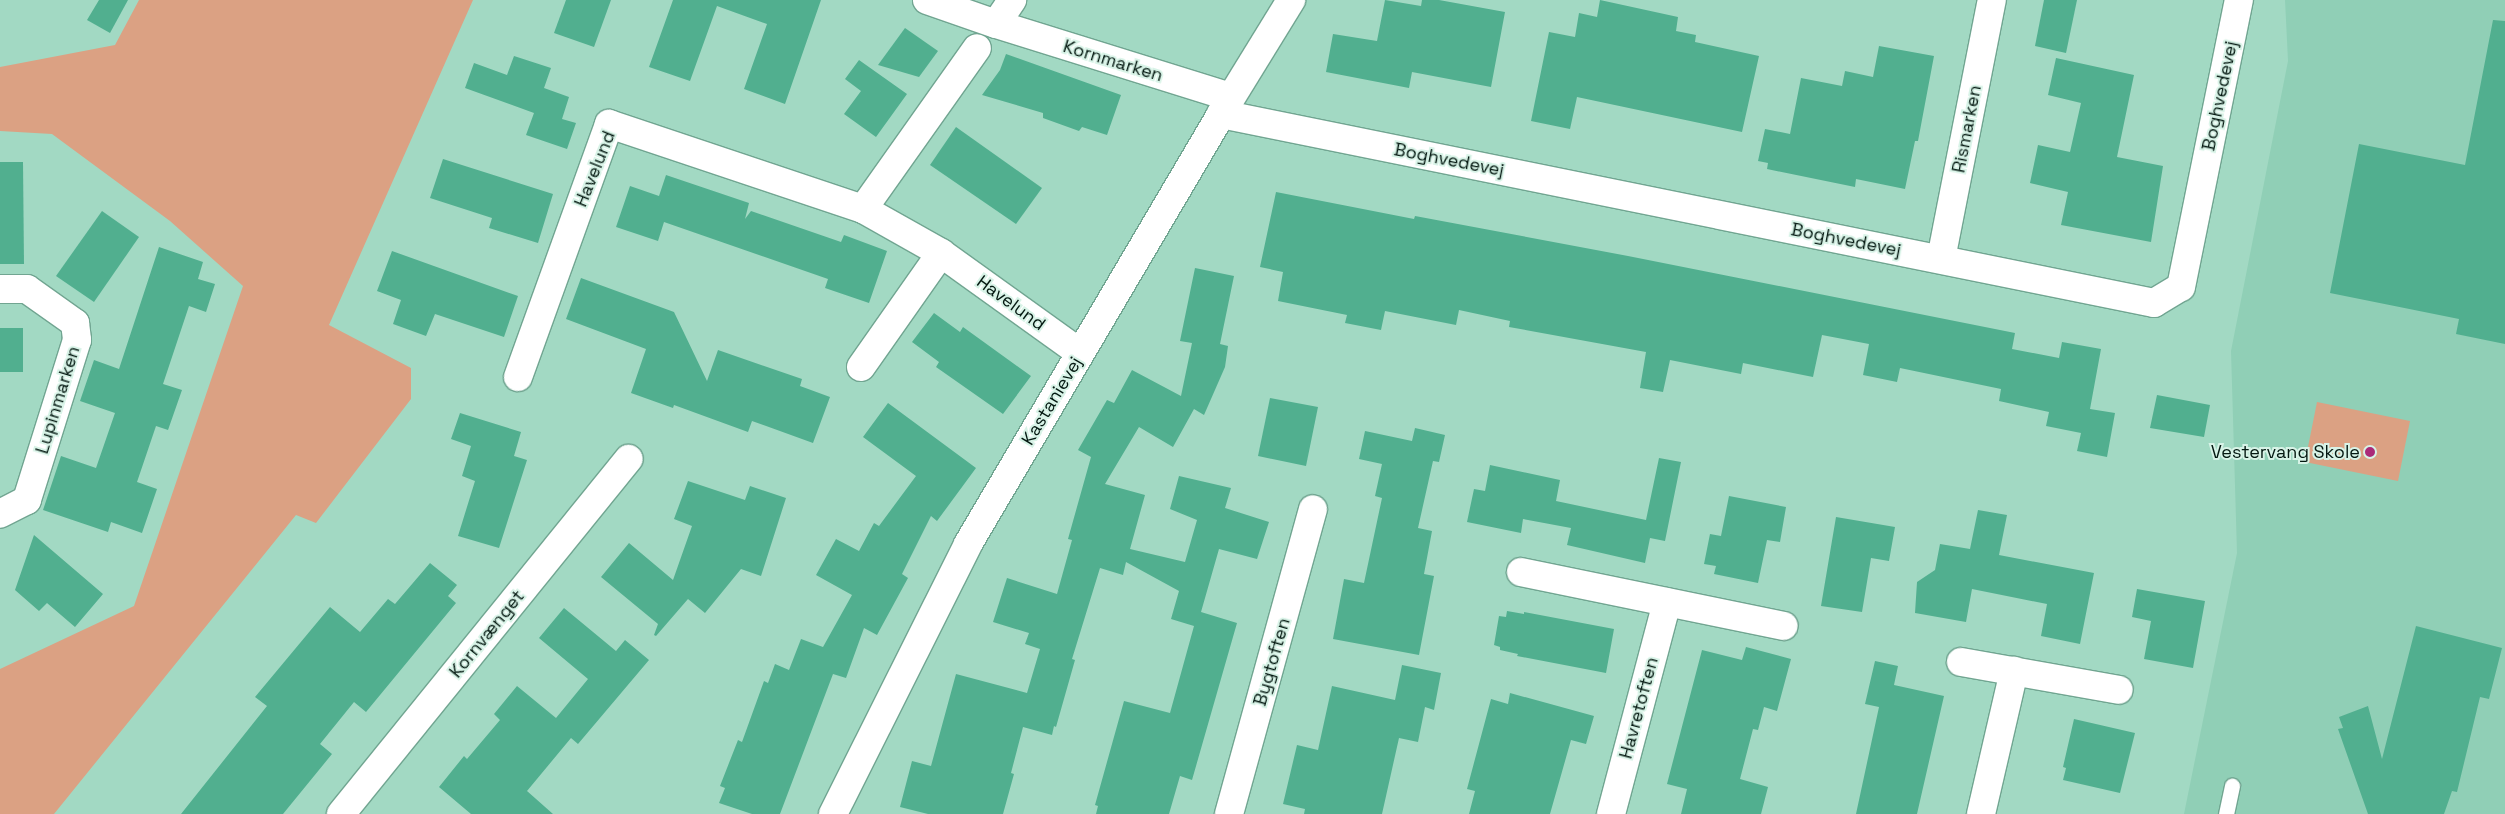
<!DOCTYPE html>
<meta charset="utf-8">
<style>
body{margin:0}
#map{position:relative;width:2505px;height:814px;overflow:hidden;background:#a2d9c3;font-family:"Space Grotesk",sans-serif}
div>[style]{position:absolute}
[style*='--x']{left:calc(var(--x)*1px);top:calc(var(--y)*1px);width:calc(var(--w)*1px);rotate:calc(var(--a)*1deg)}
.built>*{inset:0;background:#90cfb6}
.green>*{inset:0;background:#dba183}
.building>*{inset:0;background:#51af8f}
.roads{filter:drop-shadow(1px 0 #71a591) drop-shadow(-1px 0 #71a591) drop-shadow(0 1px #71a591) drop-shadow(0 -1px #71a591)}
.lane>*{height:15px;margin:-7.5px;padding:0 7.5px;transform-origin:7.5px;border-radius:7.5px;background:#fff}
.street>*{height:28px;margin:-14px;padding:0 14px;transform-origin:14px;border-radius:14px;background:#fff}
.dots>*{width:14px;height:14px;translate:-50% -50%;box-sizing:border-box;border:2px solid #d8f3e7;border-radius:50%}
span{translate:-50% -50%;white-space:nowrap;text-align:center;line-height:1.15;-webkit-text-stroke:4px #d8f3e7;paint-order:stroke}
.street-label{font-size:18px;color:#041811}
.poi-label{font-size:18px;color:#041811}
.right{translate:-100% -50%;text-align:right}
</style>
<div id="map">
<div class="built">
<div style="clip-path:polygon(2285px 0,2505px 0,2505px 814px,2184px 814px,2237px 553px,2231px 351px,2288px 61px)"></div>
</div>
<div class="green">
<div style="clip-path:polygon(139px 0,473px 0,329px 325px,411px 368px,411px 399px,316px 523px,296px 515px,54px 814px,0 814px,0 669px,134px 606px,243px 286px,170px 221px,52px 134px,0 131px,0 67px,115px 45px)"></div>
<div style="clip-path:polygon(2317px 402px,2410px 421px,2398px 481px,2305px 462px)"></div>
</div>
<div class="building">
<div style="clip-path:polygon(99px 0,128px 0,110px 33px,87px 20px)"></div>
<div style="clip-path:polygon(566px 0,611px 0,594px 47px,554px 33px)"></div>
<div style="clip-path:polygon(673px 0,821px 0,785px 104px,744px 89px,767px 24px,717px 6px,690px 81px,649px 67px)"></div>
<div style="clip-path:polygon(1385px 0,1421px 6px,1422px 0,1439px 0,1505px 12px,1491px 87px,1412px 72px,1409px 88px,1326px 72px,1333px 34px,1377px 41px)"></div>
<div style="clip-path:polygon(1600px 0,1678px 17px,1676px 31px,1696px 35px,1695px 42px,1759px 56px,1742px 132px,1577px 97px,1570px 129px,1531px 121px,1549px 32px,1575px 37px,1579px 13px,1597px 17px)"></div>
<div style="clip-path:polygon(2044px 0,2077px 0,2066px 53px,2035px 46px)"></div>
<div style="clip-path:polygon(2493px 20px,2505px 21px,2505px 344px,2456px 334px,2459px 319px,2330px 293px,2359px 144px,2465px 165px)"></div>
<div style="clip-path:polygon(905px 28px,938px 51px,919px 77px,878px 65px)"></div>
<div style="clip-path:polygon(1879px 46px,1934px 56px,1918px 141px,1915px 141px,1905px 189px,1856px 179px,1855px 187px,1767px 169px,1768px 163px,1758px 161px,1765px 129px,1790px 134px,1801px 78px,1842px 86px,1845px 71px,1873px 77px)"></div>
<div style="clip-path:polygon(1006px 54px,1121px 95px,1107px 135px,1082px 127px,1079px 131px,1043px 118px,1043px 113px,982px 95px,1000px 70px)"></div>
<div style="clip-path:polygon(514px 56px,551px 68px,544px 88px,569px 97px,562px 119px,576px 123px,567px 149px,526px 135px,534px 113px,465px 88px,474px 63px,507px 75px)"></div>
<div style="clip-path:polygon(2056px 58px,2134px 75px,2117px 157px,2163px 166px,2151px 242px,2061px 225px,2068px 192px,2030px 183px,2038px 145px,2070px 152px,2081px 103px,2048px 95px)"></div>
<div style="clip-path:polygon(859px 60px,907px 94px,876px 137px,844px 114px,861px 91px,845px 79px)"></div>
<div style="clip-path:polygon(956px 127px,1042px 188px,1016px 224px,930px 165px)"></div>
<div style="clip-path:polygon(443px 159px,553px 194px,538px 243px,489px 228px,492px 218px,430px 198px)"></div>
<div style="clip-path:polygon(0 162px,23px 162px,24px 264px,0 264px)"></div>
<div style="clip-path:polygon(666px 175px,749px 203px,745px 219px,751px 211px,841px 242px,844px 235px,887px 251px,869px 303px,825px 288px,828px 279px,664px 222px,658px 241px,616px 227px,630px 186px,659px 196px)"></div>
<div style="clip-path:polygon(1276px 192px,1414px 219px,1415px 216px,1628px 256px,2015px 333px,2012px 349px,2059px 358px,2062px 342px,2101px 349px,2090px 409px,2115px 413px,2107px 457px,2077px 451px,2081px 433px,2046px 426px,2049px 412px,1999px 401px,2001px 389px,1900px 368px,1897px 382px,1863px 375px,1869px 344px,1822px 335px,1813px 377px,1743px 363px,1741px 374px,1670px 360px,1663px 392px,1640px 388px,1646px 352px,1509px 327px,1510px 321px,1459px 310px,1456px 325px,1385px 311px,1381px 330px,1345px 323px,1347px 315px,1278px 301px,1283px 272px,1260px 267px)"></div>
<div style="clip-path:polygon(102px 211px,139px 237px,94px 302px,56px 276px)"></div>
<div style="clip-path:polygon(159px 247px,203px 262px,198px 279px,215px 284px,206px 312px,189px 306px,163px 384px,182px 390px,168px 430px,156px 426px,137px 482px,157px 489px,142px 533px,111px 522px,108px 532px,43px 510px,61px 456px,96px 468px,115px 413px,80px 401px,94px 360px,119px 369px)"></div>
<div style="clip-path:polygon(392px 251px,518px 296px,504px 337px,435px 314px,426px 336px,393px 324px,401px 300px,377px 291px)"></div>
<div style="clip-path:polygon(1195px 268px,1234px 276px,1220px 344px,1228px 346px,1225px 367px,1204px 415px,1194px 409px,1173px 447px,1139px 427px,1105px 484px,1145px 495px,1130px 549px,1185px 562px,1197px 520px,1170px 509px,1179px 476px,1231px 488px,1225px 508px,1269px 522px,1257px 559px,1219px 549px,1201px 612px,1237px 623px,1192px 780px,1180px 776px,1169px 814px,1096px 814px,1098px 806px,1095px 805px,1124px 701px,1170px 713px,1194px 626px,1171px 619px,1179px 591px,1126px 562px,1123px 575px,1100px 568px,1072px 659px,1075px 660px,1056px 727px,1054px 726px,1052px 735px,1023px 727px,1011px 773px,1014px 774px,1003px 814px,928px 814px,900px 807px,912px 761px,931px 766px,956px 674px,1027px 693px,1040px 649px,1025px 644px,1029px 633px,993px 622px,1007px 578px,1057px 594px,1072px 540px,1068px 539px,1091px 457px,1078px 450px,1107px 400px,1114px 403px,1132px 370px,1181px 396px,1192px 343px,1180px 341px)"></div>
<div style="clip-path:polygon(581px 278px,674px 312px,707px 381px,718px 350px,802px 379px,800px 386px,830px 397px,813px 443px,752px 421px,748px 432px,674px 405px,673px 408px,631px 393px,646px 349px,566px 319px)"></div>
<div style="clip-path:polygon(934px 313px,960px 332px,963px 327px,1031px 376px,1003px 414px,936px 367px,939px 362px,912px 342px)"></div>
<div style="clip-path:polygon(0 328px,23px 328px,23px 372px,0 372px)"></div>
<div style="clip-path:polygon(2157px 395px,2210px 405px,2204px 437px,2150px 428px)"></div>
<div style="clip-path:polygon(1270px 398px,1318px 407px,1306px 466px,1258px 456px)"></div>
<div style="clip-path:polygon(888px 403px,976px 468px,937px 521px,931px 516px,902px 574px,908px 578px,877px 635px,864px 628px,846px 678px,833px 674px,780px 814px,752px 814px,719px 803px,725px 788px,720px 786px,738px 740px,742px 742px,764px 681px,768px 683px,775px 664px,789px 670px,801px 639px,823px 647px,852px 595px,816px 575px,836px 539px,859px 551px,874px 523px,879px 526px,916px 476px,863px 437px)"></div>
<div style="clip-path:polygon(460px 413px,521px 432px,514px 456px,527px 460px,499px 548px,458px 536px,475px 481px,462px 476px,471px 446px,451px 439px)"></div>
<div style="clip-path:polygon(1415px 428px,1445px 435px,1439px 462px,1433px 461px,1418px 528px,1432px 531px,1424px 574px,1434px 576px,1419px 655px,1333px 639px,1344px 579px,1364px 583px,1382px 498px,1375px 496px,1382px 464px,1359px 459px,1365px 431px,1412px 441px)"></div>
<div style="clip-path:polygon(1659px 458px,1681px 462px,1665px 541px,1650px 538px,1645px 563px,1567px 545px,1571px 528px,1523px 519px,1521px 533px,1467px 522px,1474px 489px,1485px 491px,1490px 465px,1560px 480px,1556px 501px,1646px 520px)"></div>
<div style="clip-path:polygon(688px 481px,745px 500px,750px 486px,786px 498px,761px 576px,741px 569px,705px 613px,688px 599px,656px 636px,654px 635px,658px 624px,601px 577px,629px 543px,673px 580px,692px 526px,674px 519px)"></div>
<div style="clip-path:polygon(1729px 496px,1786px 507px,1780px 542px,1767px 540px,1758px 583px,1714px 574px,1716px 566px,1704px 564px,1710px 534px,1721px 536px)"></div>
<div style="clip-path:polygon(1978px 510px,2007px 515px,1999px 555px,2094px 573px,2080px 644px,2041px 636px,2047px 604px,1972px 589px,1966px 622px,1915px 613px,1917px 582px,1935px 570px,1940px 544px,1970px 549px)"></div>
<div style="clip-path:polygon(1836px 517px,1895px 527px,1889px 561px,1871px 558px,1862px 612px,1821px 606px)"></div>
<div style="clip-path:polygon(34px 535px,103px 594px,75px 627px,47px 603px,39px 611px,15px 590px)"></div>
<div style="clip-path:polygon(430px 563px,457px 585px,448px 596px,456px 603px,366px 712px,354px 702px,320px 744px,332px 754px,283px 814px,181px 814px,267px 706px,255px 697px,330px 607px,360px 632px,388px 599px,395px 604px)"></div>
<div style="clip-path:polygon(2137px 589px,2205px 601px,2193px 668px,2144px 659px,2151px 621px,2132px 617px)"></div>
<div style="clip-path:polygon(564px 608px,616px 651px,625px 640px,649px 660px,578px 744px,571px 738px,527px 791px,553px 814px,471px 814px,439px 787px,464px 756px,467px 759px,500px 720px,494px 714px,517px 686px,556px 718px,588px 679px,539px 638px)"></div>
<div style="clip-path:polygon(1507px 611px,1524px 614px,1524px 612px,1614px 629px,1606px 673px,1517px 656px,1518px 654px,1500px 650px,1500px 647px,1494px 645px,1499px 616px,1506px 617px)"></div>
<div style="clip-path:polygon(2416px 626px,2502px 648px,2489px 699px,2480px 697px,2457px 792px,2452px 791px,2444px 814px,2368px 814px,2338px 729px,2343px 728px,2339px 717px,2368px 706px,2382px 759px)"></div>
<div style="clip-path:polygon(1746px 647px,1791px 659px,1777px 711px,1764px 707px,1758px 730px,1753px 729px,1740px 779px,1768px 787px,1761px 814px,1681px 814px,1687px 789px,1667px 784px,1702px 650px,1742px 660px)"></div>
<div style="clip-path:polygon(1875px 661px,1898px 666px,1894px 685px,1944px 696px,1917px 814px,1856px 814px,1879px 707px,1865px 704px)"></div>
<div style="clip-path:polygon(1402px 665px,1441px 673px,1434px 710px,1425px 707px,1418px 742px,1399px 738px,1382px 814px,1304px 814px,1305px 809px,1283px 804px,1297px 745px,1318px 750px,1332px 686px,1395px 700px)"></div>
<div style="clip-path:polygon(1510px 693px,1594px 716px,1586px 744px,1571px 740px,1550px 814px,1469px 814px,1475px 791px,1467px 789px,1491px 699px,1508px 704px)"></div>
<div style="clip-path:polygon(2074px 719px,2135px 733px,2120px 793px,2063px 780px,2066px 768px,2063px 767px)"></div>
</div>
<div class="roads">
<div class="lane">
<div style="--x:2226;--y:814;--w:29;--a:-78"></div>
</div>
<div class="street">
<div style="--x:927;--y:0;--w:73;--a:19.2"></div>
<div style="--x:996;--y:24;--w:246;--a:17.3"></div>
<div style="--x:996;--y:24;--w:29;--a:-56"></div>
<div style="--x:1221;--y:114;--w:952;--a:11.45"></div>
<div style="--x:2154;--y:303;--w:31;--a:-31"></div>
<div style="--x:2181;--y:287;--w:293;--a:-78.6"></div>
<div style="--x:863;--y:209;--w:197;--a:-54.7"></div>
<div style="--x:1941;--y:259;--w:264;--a:-78.9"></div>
<div style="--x:0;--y:289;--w:27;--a:0"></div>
<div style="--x:27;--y:289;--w:59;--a:35.3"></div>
<div style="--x:75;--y:323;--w:17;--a:83"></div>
<div style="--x:77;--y:340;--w:168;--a:107.4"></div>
<div style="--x:27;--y:500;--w:30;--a:153"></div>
<div style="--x:861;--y:367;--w:139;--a:-54.9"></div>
<div style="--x:518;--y:377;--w:269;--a:-70.2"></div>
<div style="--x:609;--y:124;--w:268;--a:18.5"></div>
<div style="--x:863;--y:209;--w:90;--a:29.4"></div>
<div style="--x:941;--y:253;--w:171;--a:35.7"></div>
<div style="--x:1521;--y:572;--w:268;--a:11.6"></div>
<div style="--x:1961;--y:662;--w:160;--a:10"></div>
<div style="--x:341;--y:814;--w:457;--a:-51"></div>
<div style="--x:833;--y:814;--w:302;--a:-63.4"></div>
<div style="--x:968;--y:544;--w:499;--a:-59.5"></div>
<div style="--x:1221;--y:114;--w:134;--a:-58.4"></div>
<div style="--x:1229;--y:814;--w:316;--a:-74.6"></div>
<div style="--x:1611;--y:814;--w:219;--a:-75.2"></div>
<div style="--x:1981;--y:814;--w:147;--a:-77"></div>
</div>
</div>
<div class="dots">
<div style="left:2370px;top:452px;background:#aa2a78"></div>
</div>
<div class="street-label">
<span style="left:1113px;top:61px;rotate:17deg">Kornmarken</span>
<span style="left:2220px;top:96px;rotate:-78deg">Boghvedevej</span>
<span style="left:1967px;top:129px;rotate:-79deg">Rismarken</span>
<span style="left:1449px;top:160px;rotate:11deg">Boghvedevej</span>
<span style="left:595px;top:169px;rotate:-68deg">Havelund</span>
<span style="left:1846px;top:240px;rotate:11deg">Boghvedevej</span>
<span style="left:1011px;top:303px;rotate:36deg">Havelund</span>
<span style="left:58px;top:400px;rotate:-73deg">Lupinmarken</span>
<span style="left:1052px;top:401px;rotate:-59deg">Kastanievej</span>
<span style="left:487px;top:634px;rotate:-51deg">Kornvænget</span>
<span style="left:1272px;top:662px;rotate:-74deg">Bygtoften</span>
<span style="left:1639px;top:708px;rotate:-75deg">Havretoften</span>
</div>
<div class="poi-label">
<span class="right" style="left:2360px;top:452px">Vestervang Skole</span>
</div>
</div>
